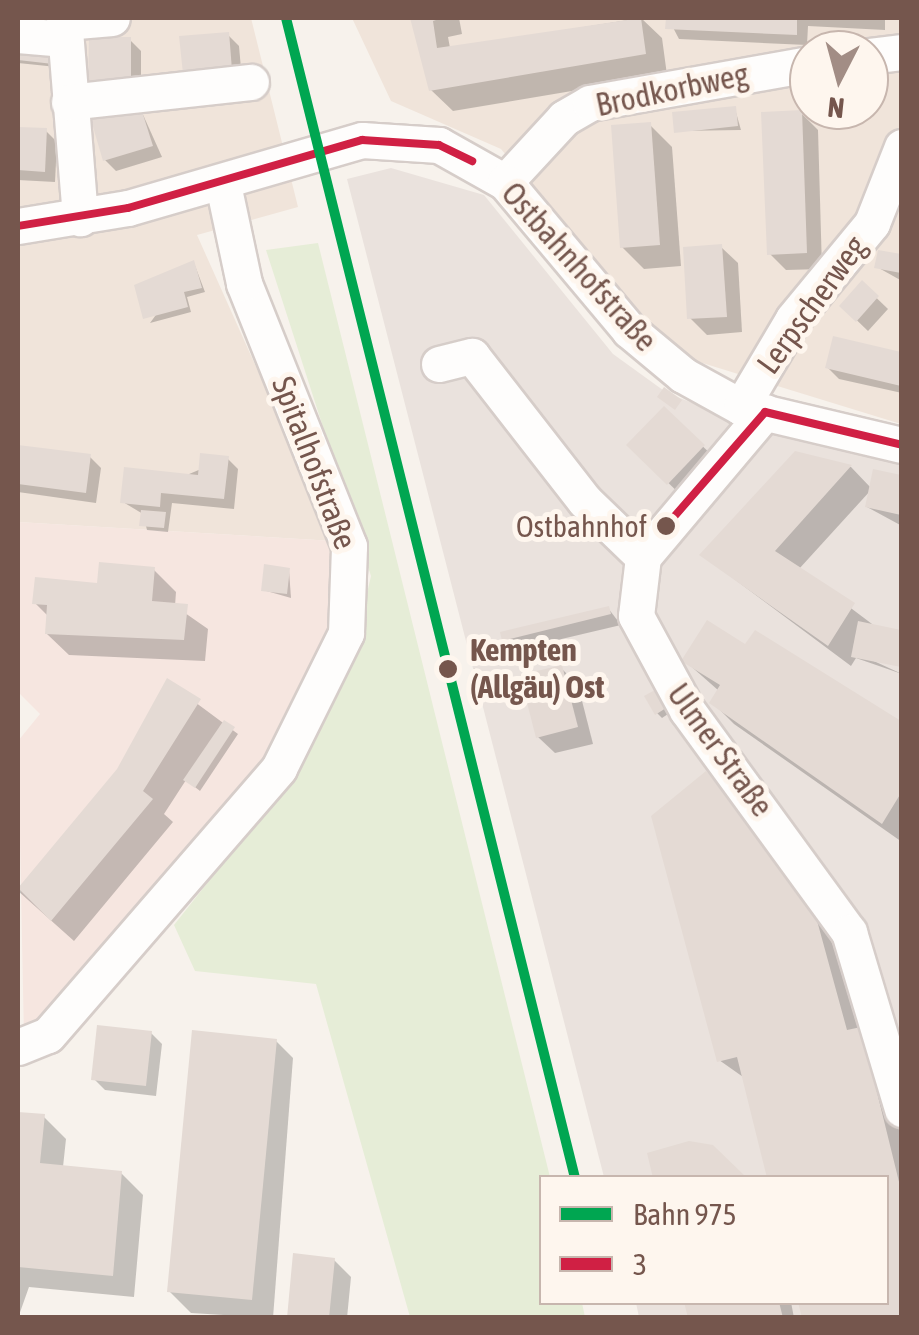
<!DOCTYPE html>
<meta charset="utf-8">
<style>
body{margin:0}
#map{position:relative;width:919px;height:1335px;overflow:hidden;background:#f7f2ec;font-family:"Asap Condensed",sans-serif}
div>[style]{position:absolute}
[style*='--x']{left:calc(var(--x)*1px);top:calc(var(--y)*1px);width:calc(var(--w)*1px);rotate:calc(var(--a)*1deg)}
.residential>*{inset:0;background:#f0e4da}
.commercial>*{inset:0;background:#f6e6e0}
.industrial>*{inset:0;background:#eae2dd}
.green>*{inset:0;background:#e6edd7}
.shadow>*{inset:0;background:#0003}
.building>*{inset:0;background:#e4dad4}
.roads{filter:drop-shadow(2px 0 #d6cdc9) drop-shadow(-2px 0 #d6cdc9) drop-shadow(0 2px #d6cdc9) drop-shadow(0 -2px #d6cdc9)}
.minor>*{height:35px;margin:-17.5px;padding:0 17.5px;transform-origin:17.5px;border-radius:17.5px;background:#fefdfc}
.bus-1>*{height:8px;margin:-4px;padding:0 4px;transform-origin:4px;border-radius:4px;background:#d02044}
.rail-1>*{height:10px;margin:-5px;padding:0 5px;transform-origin:5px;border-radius:5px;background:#00a651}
.dots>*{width:28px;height:28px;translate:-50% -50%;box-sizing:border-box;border:5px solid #fef6ee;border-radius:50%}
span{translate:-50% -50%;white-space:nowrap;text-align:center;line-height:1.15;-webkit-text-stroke:10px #fef6ee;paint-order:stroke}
.bus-label{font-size:30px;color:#75564d}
.right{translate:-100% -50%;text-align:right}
.street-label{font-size:32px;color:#75564d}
.stop-label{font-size:32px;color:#75564d;font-weight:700}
.left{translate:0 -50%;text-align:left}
.frame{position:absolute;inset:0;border:20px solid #75564d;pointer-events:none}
.legend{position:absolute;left:539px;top:1175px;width:350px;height:130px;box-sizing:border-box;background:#fef6ee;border:2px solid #c7b6ae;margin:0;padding:12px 18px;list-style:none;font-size:30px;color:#75564d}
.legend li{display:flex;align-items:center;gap:20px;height:50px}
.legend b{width:50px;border:2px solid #c7b6ae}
.north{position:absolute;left:789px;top:30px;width:100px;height:100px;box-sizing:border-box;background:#fef6ee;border:2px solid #c7b6ae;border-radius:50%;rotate:186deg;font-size:28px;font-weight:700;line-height:40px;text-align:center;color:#75564d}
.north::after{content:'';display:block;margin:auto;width:35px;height:45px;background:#a28d85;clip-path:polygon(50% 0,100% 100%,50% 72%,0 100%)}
</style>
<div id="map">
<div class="residential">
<div style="clip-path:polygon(18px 18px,251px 18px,298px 207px,197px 235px,334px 541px,18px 522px)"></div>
<div style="clip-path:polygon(evenodd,352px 18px,901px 18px,901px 424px,696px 361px,639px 318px,501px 149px,391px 101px,352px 18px,809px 50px,869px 50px,869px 110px,809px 110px,809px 50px)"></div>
</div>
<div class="commercial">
<div style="clip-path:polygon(18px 522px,334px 541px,335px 626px,273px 757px,24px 1038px,18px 741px,40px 714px,18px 692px)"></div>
</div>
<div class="industrial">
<div style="clip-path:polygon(391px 168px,484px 195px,613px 354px,667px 393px,754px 427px,901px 465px,901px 1317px,639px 1317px,636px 1303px,886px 1302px,886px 1178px,604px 1177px,347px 179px)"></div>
</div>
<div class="green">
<div style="clip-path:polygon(318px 243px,550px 1177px,542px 1178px,542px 1302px,582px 1303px,585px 1317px,410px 1317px,316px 984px,195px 971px,174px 925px,307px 757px,349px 672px,371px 576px,266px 250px)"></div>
</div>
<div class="shadow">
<div style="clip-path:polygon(413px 18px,459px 18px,462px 34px,448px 37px,450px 48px,641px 18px,662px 38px,667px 75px,453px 111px,431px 90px)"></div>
<div style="clip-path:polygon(668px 18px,885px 18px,885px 30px,808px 26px,807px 45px,679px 39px)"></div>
<div style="clip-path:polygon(228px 35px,239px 46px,242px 80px,182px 39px)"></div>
<div style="clip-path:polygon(130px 40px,141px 51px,141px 90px,102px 90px,91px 79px)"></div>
<div style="clip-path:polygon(18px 44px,57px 67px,18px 63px)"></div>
<div style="clip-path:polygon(140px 108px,162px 157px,116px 171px,105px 160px)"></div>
<div style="clip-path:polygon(735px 109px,741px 130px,676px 131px)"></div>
<div style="clip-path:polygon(801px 113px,818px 130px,822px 269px,786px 270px,769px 253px)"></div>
<div style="clip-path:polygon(650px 125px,672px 147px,681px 266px,644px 269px,622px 247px)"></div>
<div style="clip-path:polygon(18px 129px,46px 131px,57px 142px,55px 182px,18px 180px)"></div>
<div style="clip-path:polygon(721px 247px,738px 263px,742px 332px,707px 335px,690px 318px)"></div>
<div style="clip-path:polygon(880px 253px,902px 257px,902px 281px,877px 267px)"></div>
<div style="clip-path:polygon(194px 263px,205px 292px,187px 297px,191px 312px,150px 323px)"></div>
<div style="clip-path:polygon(862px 284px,888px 309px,868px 331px,842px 306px)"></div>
<div style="clip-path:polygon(834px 339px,902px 355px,902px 393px,839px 379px,828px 368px)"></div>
<div style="clip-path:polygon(664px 409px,720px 463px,685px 499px,629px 445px)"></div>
<div style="clip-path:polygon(18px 447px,90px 457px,101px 468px,96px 503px,18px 492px)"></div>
<div style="clip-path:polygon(796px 454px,851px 467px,871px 488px,875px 472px,902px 477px,902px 526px,867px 507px,871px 490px,799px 569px,876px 627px,902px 632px,902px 664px,863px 656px,902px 674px,856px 658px,851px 666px,702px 555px)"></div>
<div style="clip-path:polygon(227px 458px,238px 469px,234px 509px,172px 503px,168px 532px,147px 530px,143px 514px,123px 502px)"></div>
<div style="clip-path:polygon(154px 570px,176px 592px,175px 606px,208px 629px,205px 661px,69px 655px,47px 634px,49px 617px,35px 603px)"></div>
<div style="clip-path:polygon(289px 570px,291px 598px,263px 590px)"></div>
<div style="clip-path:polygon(608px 608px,621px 625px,515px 650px,504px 640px)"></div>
<div style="clip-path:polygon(755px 633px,902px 724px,902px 842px,734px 724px,712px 702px,719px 691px,685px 661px,746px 648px)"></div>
<div style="clip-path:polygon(474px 668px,479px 672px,481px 681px,472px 677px)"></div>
<div style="clip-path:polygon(561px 668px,578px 685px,593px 744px,555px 753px,538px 737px)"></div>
<div style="clip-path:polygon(168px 682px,238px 734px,200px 791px,186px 780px,164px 814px,173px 822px,74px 941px,18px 891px,119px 771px)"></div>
<div style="clip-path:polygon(659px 698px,668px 714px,662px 718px,657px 713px)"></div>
<div style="clip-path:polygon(654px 817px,831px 919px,902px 1129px,902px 1318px,804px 1318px,886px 1302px,886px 1178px,719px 1060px)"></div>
<div style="clip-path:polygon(151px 1033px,162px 1044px,156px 1096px,105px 1090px,94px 1079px)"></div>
<div style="clip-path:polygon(276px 1041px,293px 1058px,273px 1318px,191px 1313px,169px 1291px)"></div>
<div style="clip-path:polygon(18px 1114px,44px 1117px,66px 1139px,63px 1167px,121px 1173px,143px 1195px,134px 1297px,29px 1287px,18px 1318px)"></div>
<div style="clip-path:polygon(334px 1260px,351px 1277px,347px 1318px,289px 1318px)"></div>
<div style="clip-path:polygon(686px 1302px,791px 1302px,794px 1318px,690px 1318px)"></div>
</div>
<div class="building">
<div style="clip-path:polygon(410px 18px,442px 18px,433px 21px,437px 48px,641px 18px,646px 54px,429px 91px)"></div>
<div style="clip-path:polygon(666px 18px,797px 18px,797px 35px,665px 29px)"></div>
<div style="clip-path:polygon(229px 32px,232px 70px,183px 74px,179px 36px)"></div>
<div style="clip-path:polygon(89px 37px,131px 37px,131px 80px,88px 80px)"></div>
<div style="clip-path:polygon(18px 41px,55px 45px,53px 64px,18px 60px)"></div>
<div style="clip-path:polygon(140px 105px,153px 146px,103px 161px,91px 120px)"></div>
<div style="clip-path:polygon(736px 106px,738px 126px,674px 133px,672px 112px)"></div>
<div style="clip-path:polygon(802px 110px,807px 253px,767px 255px,761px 112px)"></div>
<div style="clip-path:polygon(651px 122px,660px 245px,620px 248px,611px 125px)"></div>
<div style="clip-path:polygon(18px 127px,47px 128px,45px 172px,18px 170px)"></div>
<div style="clip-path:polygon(722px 244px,727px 317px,687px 319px,683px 247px)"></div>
<div style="clip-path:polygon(878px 250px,901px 254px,901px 273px,874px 268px)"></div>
<div style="clip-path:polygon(194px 260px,202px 288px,184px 292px,188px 307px,143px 319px,134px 285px)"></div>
<div style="clip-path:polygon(862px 280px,879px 296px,856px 322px,839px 306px)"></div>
<div style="clip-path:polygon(833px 336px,901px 352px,901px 386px,825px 368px)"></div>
<div style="clip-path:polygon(664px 387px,682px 400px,675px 410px,657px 397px)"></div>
<div style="clip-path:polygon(664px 406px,705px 445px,667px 485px,626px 445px)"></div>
<div style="clip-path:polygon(18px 445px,91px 454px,86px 493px,18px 484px)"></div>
<div style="clip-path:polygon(795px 451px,852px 465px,775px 551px,855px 603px,828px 646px,699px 555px)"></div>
<div style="clip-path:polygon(200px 453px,229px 456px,224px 499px,161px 493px,160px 507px,120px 503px,124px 467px,198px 475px)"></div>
<div style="clip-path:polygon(873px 469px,901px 475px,901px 515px,865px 507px)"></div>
<div style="clip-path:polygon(141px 510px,166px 512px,164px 528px,139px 526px)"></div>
<div style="clip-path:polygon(99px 562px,155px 567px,152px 601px,188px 604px,184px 640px,45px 634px,47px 605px,32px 604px,35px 577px,97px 583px)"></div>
<div style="clip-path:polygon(264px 564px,290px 568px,287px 594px,261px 591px)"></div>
<div style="clip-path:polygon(609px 606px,611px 614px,502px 641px,500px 632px)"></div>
<div style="clip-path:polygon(707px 620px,745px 644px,755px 630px,901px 721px,901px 793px,882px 824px,709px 703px,720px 685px,681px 661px)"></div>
<div style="clip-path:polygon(858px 621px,901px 630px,901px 667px,851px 657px)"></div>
<div style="clip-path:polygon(562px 665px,578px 727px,536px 738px,520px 675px)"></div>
<div style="clip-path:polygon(167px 678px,201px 699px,143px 791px,153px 799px,51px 921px,18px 888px,117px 769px)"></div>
<div style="clip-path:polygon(655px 690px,666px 708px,655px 715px,644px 696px)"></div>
<div style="clip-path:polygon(224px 720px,235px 727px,195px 788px,183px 780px)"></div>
<div style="clip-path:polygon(706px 771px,730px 799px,737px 796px,810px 895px,847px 1030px,861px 1027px,901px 1190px,901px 1318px,802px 1318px,798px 1302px,886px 1302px,886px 1178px,767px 1178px,737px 1057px,717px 1062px,651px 816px)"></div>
<div style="clip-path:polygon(97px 1025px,152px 1031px,146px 1086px,91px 1080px)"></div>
<div style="clip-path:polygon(192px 1030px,277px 1039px,252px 1300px,167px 1292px)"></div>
<div style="clip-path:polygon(18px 1112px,45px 1114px,40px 1163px,122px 1171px,113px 1276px,18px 1267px)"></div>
<div style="clip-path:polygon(689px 1141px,713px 1145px,747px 1178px,653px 1178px,647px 1153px)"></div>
<div style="clip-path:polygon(293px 1253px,335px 1258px,329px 1318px,287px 1318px)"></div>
<div style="clip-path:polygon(684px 1302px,779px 1302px,783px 1318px,688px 1318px)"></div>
</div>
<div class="roads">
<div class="minor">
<div style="--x:64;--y:18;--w:201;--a:85.4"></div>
<div style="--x:65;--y:22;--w:47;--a:-4.9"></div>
<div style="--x:18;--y:35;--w:47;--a:4.9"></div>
<div style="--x:869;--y:56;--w:33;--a:-7"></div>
<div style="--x:69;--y:102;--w:183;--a:-6.3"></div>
<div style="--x:505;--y:182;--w:87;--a:-47.3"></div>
<div style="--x:564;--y:118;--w:30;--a:-30"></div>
<div style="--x:590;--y:103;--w:222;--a:-10.1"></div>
<div style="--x:18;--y:226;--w:111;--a:-9.3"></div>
<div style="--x:128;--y:208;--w:244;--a:-16.2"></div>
<div style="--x:362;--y:140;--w:77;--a:3.7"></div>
<div style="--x:439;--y:145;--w:76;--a:29.3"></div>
<div style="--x:505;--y:182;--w:193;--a:50"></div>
<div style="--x:629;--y:330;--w:70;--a:39.8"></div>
<div style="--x:683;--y:375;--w:66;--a:28.9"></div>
<div style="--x:741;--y:407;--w:165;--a:13.3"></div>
<div style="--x:439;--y:364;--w:34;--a:-14"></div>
<div style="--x:472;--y:356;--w:184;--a:52.1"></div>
<div style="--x:585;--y:501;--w:81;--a:44"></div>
<div style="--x:741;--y:407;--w:102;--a:-59.4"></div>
<div style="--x:793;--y:319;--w:124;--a:-50.5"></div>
<div style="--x:872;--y:223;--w:82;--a:-68.5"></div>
<div style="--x:765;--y:412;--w:189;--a:130.1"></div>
<div style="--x:643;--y:557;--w:59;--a:96.8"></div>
<div style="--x:636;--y:616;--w:107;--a:61.5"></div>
<div style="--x:687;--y:710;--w:275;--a:53.9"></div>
<div style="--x:849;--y:932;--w:185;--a:73.3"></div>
<div style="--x:18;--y:1047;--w:32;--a:-22"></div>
<div style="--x:48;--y:1035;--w:353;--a:-49.1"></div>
<div style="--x:279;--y:768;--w:151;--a:-63.6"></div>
<div style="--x:346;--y:633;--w:87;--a:-88"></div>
<div style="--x:349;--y:546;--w:283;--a:-111.8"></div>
<div style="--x:244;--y:283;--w:101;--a:-102"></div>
</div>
</div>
<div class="bus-1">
<div style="--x:18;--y:226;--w:111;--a:-9.3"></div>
<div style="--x:128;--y:208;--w:244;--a:-16.2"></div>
<div style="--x:362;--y:140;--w:77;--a:3.7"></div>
<div style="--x:439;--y:145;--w:37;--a:26"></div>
<div style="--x:765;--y:412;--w:141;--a:13.5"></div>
<div style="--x:666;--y:526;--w:151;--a:-49"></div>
</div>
<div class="rail-1">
<div style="--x:286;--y:18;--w:1195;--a:76.01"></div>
</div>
<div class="dots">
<div style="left:666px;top:526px;background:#75564d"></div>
<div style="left:448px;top:669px;background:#75564d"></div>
</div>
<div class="bus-label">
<span class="right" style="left:647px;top:526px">Ostbahnhof</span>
</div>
<div class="street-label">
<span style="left:672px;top:90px;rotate:-12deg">Brodkorbweg</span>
<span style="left:579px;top:267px;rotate:48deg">Ostbahnhofstraße</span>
<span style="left:812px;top:305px;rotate:-54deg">Lerpscherweg</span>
<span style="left:314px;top:463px;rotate:69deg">Spitalhofstraße</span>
<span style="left:720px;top:750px;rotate:54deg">Ulmer Straße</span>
</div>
<div class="stop-label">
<span class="left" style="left:470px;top:669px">Kempten<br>(Allgäu) Ost</span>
</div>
<div class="frame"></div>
<ul class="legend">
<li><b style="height:12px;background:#00a651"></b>Bahn 975</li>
<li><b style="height:12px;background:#d02044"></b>3</li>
</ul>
<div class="north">N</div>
</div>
